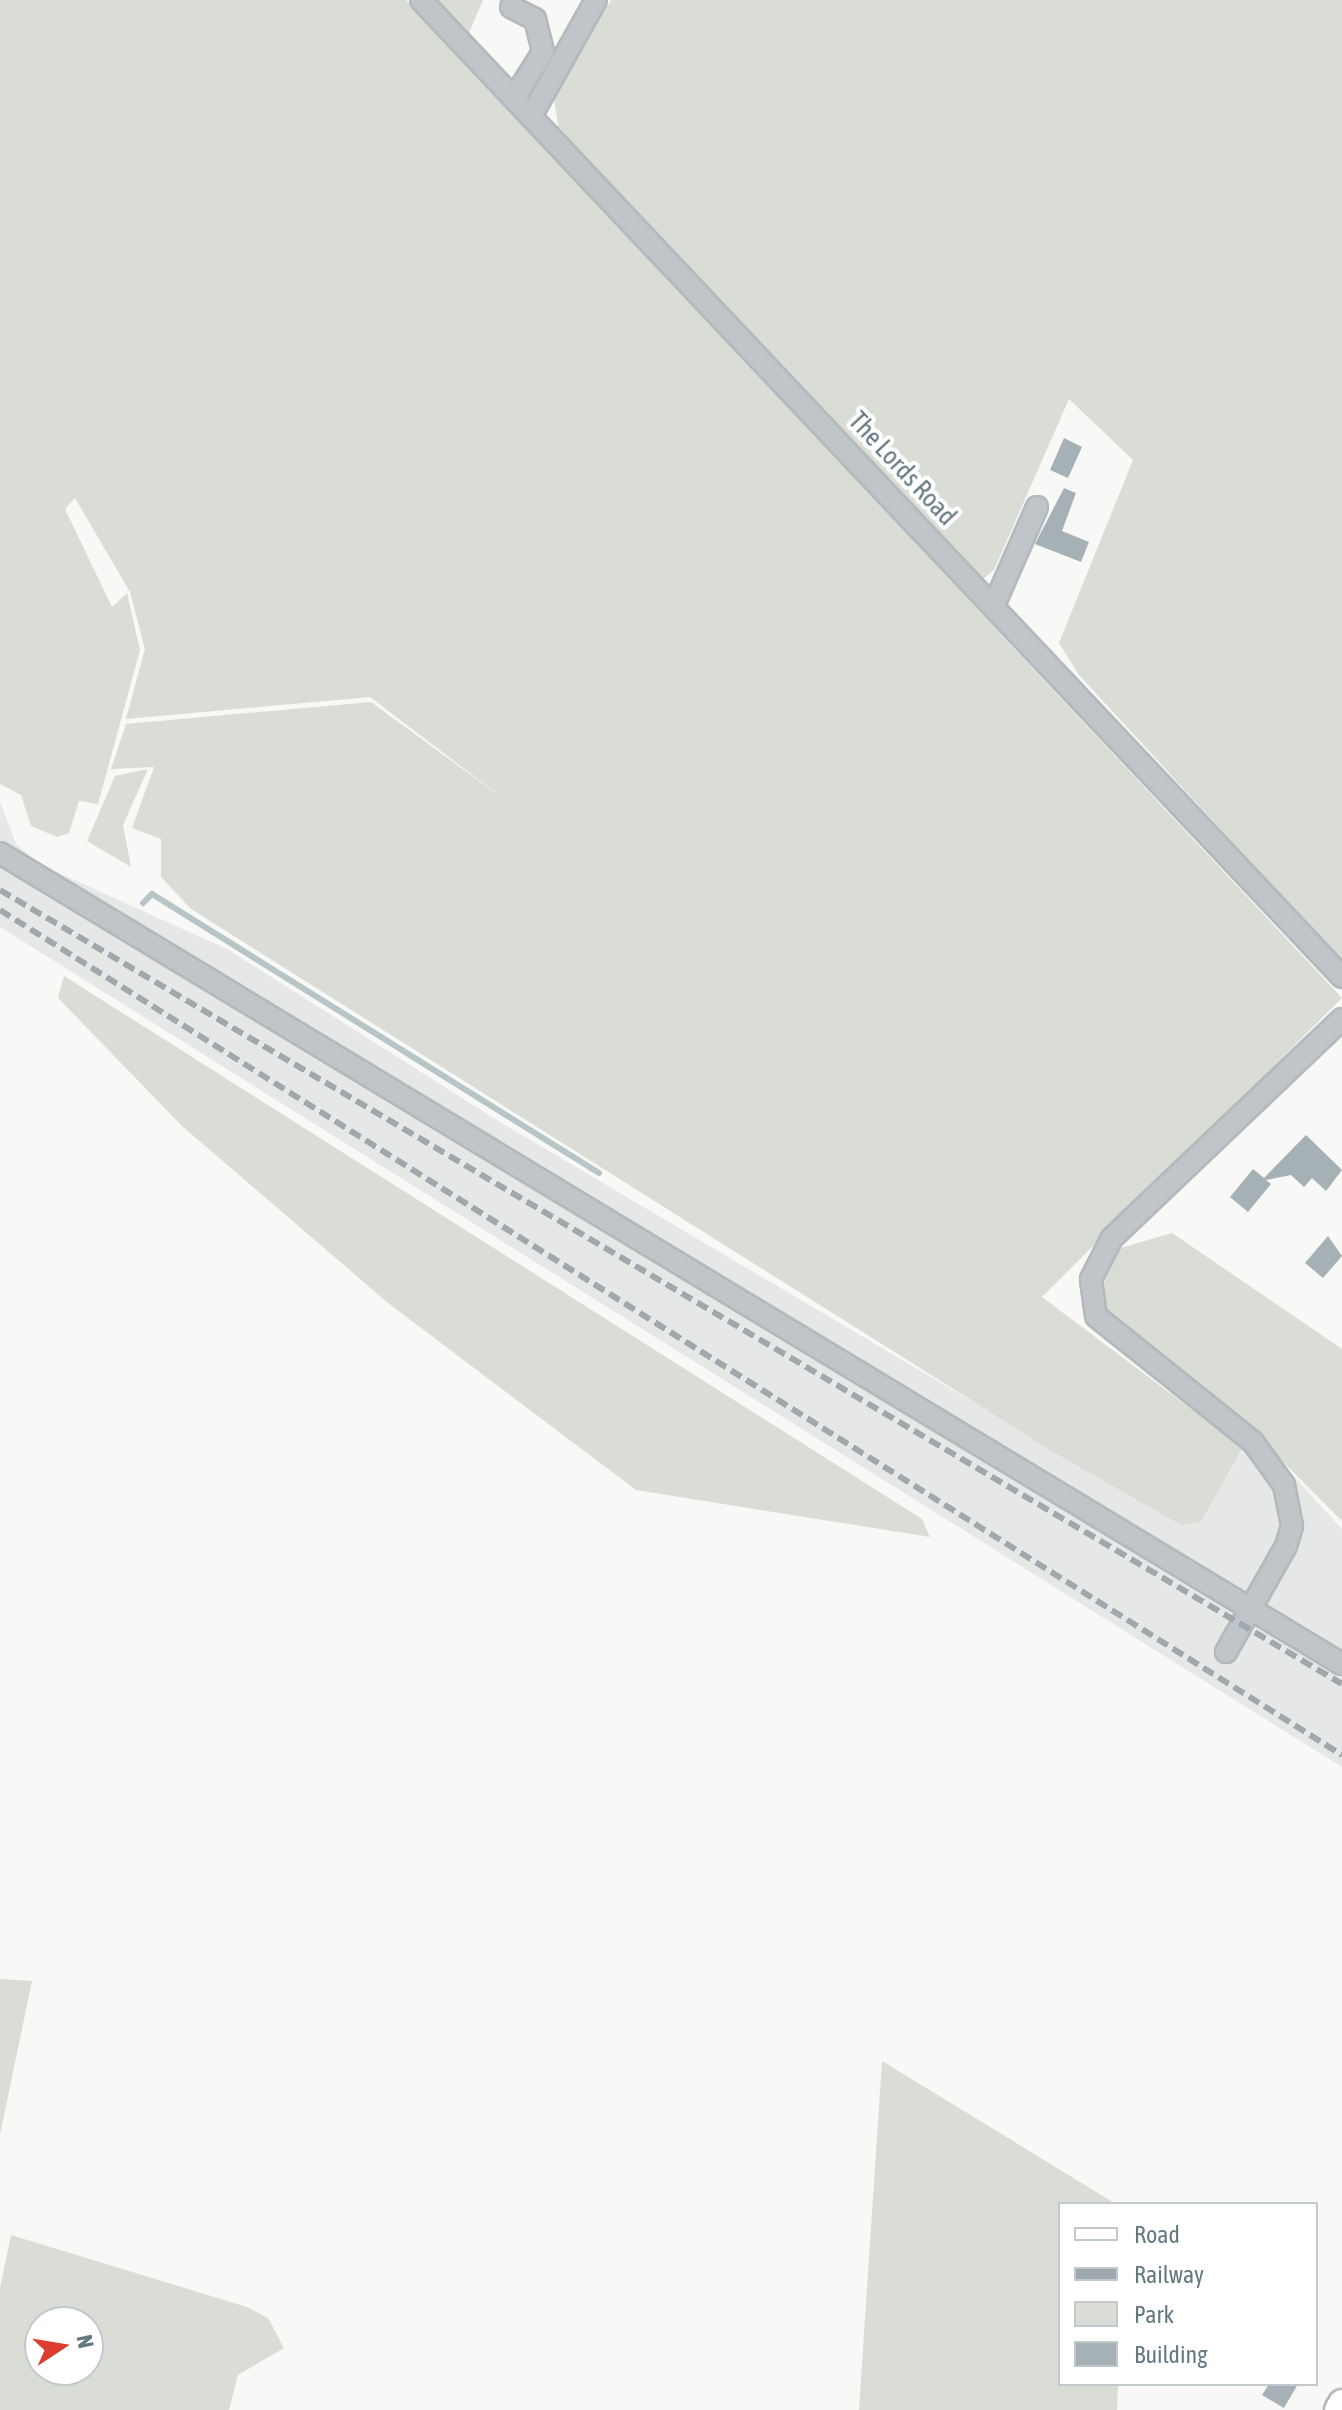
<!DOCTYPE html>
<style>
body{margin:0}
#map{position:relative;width:1342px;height:2410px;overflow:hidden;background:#f8f8f6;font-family:"Asap Condensed",sans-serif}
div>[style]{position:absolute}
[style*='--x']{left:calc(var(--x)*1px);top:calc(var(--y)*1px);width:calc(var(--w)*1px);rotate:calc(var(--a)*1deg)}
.built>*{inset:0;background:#e6e8e7}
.green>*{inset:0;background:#d9ddd5}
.stream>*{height:6px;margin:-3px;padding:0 3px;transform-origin:3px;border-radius:3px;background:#b6c5c7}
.building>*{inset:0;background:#a6b1b5}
.roads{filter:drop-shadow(2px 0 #b3b9bc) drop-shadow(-2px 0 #b3b9bc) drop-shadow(0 2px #b3b9bc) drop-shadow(0 -2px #b3b9bc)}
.minor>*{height:20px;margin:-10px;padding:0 10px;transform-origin:10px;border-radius:10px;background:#bfc5c8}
.major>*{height:26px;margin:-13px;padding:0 13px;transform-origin:13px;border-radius:13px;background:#fff}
.rail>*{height:6px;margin-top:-3px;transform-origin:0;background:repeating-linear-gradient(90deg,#9fa8ac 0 12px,transparent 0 18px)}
span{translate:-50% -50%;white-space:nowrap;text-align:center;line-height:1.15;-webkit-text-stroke:8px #fff;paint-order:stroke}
.street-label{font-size:26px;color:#647880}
.legend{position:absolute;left:1058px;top:2202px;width:260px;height:184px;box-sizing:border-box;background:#fff;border:2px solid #c1c9cc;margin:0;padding:10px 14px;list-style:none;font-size:24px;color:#647880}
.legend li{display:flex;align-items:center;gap:16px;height:40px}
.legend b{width:40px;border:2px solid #c1c9cc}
.north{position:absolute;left:24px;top:2306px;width:80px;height:80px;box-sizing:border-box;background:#fff;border:2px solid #c1c9cc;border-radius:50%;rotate:78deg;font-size:22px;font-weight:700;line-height:32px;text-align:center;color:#647880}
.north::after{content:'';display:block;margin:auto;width:28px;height:36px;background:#dd3d30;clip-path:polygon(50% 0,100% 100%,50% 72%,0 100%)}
</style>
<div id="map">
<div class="built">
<div style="clip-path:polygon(0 802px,16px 844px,39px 864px,227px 949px,500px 1122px,1181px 1525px,1201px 1522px,1253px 1432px,1342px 1529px,1342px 1767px,0 927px)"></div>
</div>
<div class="green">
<div style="clip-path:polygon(0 0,406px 0,1342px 998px,1042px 1297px,1243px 1448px,1201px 1522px,1181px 1525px,1050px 1450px,191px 909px,161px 877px,161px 839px,132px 828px,154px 767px,111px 769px,126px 724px,371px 702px,508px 802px,370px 697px,126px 719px,145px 649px,130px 592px,75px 498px,65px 509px,112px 607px,127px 593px,140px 650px,98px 804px,79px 801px,69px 833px,57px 837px,31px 826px,21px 795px,0 784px)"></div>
<div style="clip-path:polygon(436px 0,483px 0,468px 35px)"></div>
<div style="clip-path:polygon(611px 0,1342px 0,1342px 961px,1079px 675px,1059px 643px,1133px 460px,1069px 399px,994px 570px,982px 580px,559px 131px,554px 99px)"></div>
<div style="clip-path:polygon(148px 769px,123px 825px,131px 867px,87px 841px,115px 776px)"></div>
<div style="clip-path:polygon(64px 976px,922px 1519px,930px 1537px,636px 1490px,388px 1303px,182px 1126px,58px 998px)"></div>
<div style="clip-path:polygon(1172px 1233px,1342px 1349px,1342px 1521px,1253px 1432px,1109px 1315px,1101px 1291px,1117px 1249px)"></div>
<div style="clip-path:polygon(0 1979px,32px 1981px,0 2135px)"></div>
<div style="clip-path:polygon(882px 2061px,1116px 2204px,1060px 2204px,1060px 2384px,1118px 2384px,1117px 2410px,859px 2410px)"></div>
<div style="clip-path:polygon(evenodd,11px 2235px,247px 2307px,268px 2318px,284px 2348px,238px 2375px,229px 2410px,0 2410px,0 2288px,11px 2235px,40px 2322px,88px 2322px,88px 2370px,40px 2370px,40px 2322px)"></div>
</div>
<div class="stream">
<div style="--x:143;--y:903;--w:13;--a:-45"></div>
<div style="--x:152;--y:894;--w:527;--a:31.97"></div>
</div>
<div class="building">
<div style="clip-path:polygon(1064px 438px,1082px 447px,1068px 478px,1050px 470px)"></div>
<div style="clip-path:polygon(1064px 488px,1076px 493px,1062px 531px,1089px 542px,1081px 562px,1035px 544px)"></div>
<div style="clip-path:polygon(1306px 1135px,1342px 1170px,1326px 1191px,1312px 1178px,1304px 1187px,1291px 1175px,1266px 1180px,1271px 1184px,1248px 1212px,1230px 1197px,1253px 1169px,1264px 1178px)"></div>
<div style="clip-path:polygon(1328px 1236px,1342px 1256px,1323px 1278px,1305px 1263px)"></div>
<div style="clip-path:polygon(1269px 2384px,1298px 2384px,1284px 2408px,1262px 2395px)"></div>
</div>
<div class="roads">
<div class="minor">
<div style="--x:421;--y:0;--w:1343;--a:46.69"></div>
<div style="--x:511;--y:7;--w:27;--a:27"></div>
<div style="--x:535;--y:19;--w:34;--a:76"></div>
<div style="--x:543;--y:52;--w:54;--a:122.2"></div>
<div style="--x:531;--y:116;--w:133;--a:-60.7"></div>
<div style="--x:994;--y:605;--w:107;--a:-66.3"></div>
<div style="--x:0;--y:853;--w:1568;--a:31.15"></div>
<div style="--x:1226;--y:1652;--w:122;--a:-60.5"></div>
<div style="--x:1286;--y:1546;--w:21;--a:-73"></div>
<div style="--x:1292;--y:1526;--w:42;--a:-101"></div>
<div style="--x:1284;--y:1485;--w:53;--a:-125.8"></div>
<div style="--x:1253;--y:1442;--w:201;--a:-141.3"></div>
<div style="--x:1096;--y:1316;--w:37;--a:-98"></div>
<div style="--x:1091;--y:1279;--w:46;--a:-62.9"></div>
<div style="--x:1112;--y:1238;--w:318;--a:-43.6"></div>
</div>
<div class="major">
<div style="--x:1338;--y:2410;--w:8;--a:-60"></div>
</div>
</div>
<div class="rail">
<div style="--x:0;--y:890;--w:1559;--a:30.61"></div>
<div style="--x:0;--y:910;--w:1586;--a:32.2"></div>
</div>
<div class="street-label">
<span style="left:902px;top:469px;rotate:47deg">The Lords Road</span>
</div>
<ul class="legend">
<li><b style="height:10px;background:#fff"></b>Road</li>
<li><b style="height:10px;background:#9fa8ac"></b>Railway</li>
<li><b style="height:22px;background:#d9ddd5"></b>Park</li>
<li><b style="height:22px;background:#a6b1b5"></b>Building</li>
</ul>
<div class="north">N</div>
</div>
